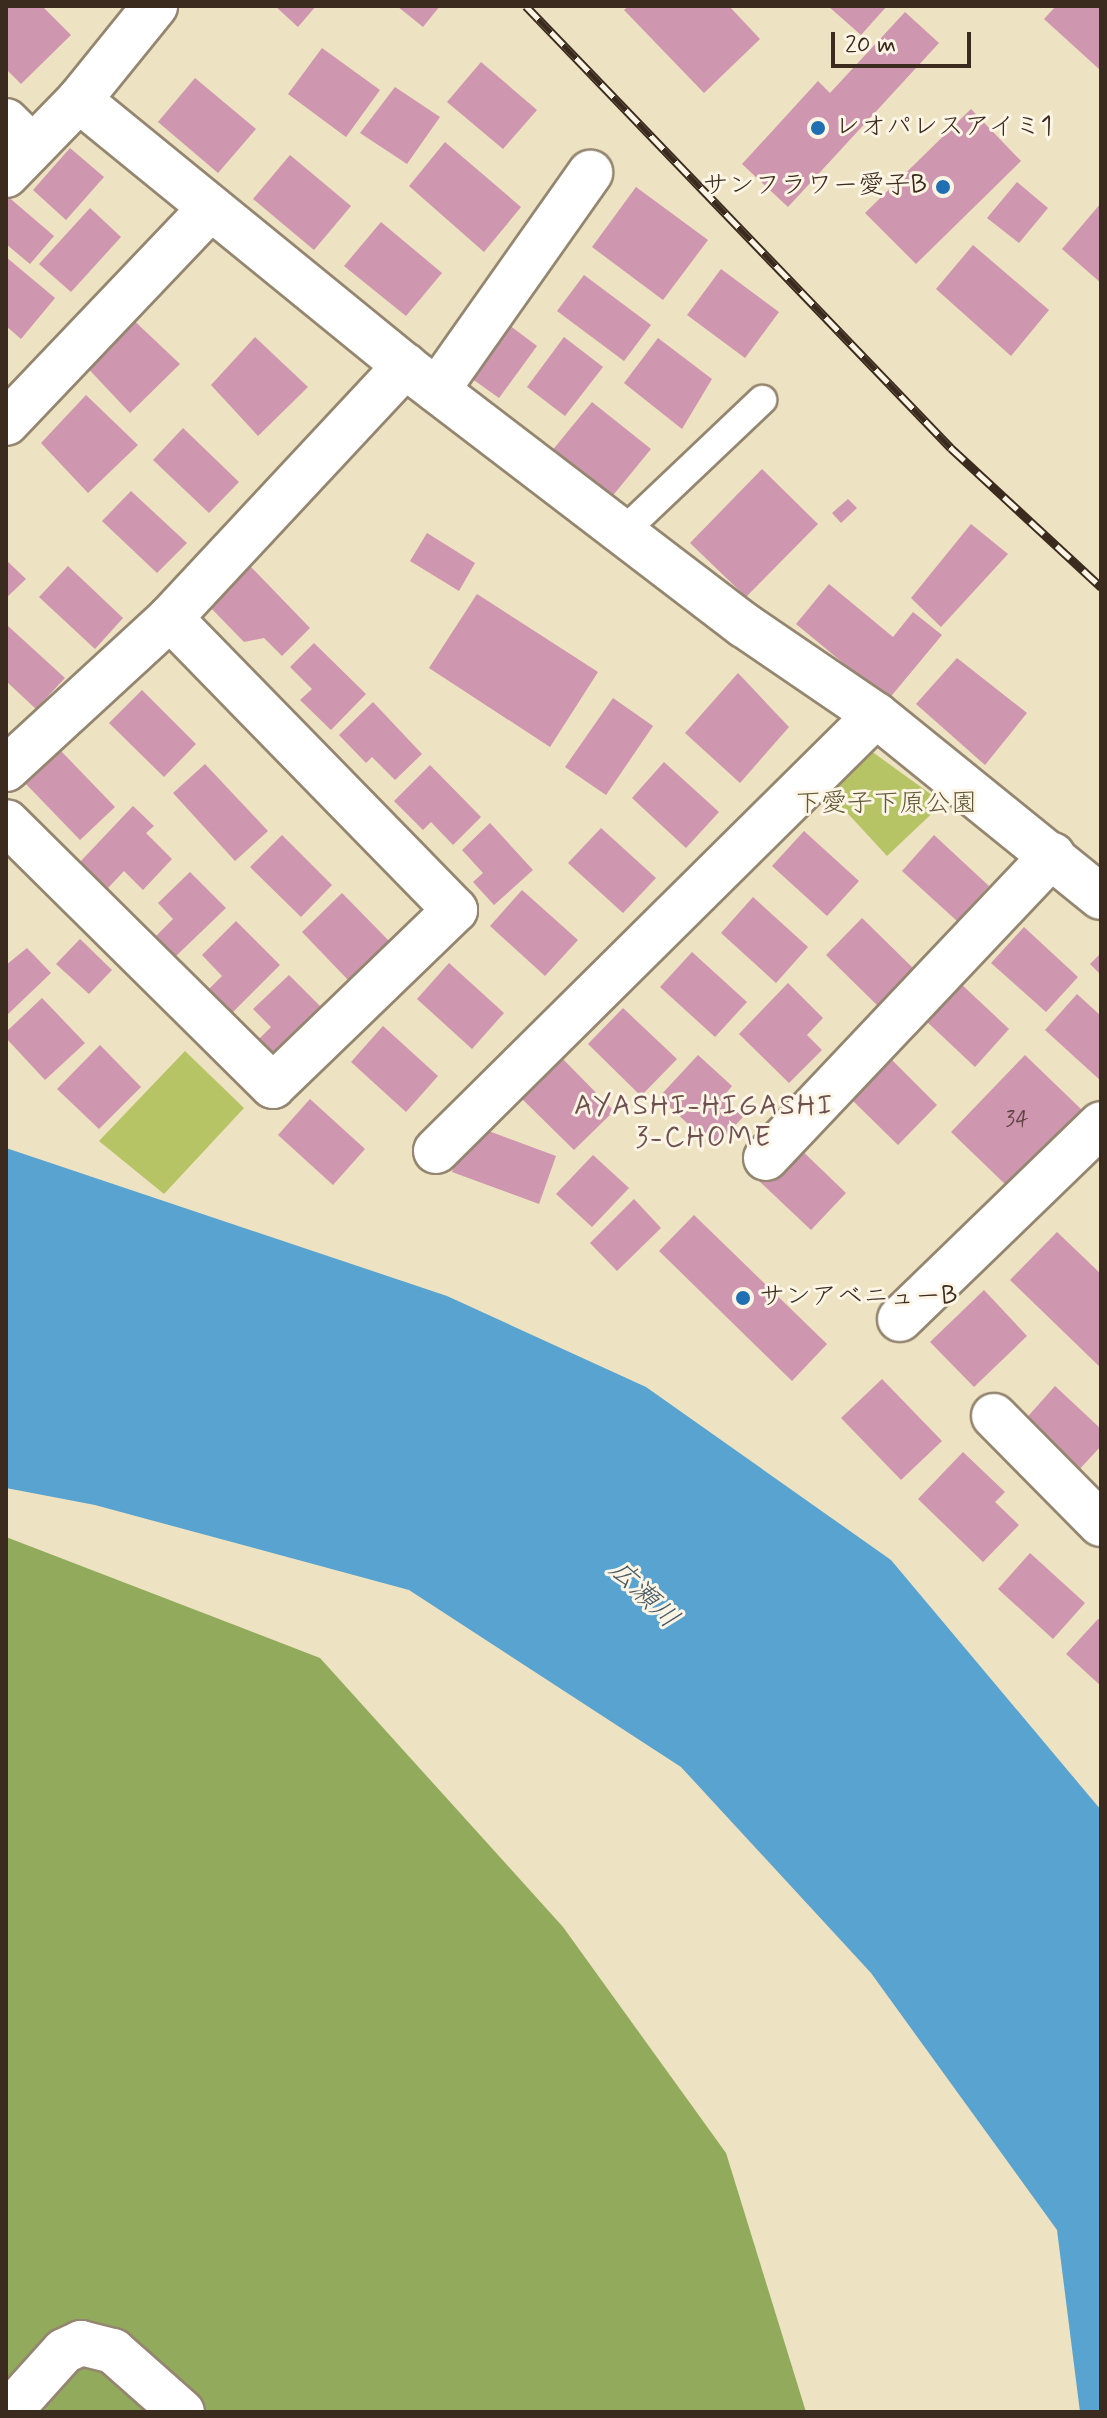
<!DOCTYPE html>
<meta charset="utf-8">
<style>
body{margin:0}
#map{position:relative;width:1107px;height:2418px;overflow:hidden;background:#ede2c1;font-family:Mynerve,"Klee One",sans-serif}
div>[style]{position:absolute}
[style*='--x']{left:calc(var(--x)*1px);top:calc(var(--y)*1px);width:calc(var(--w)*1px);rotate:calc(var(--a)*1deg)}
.green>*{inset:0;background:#b7c466}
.forest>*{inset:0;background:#91aa5b}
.water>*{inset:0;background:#58a3d0}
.building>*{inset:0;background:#ce96af}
.roads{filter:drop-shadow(2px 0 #948670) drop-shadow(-2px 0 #948670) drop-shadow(0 2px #948670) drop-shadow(0 -2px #948670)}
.service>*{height:28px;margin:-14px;padding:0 14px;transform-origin:14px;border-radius:14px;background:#fff}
.minor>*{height:44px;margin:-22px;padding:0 22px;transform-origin:22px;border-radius:22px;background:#fff}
.rail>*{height:9px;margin-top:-4.5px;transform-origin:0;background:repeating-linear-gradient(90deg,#fcf5e5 0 18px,#3b2a1e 0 36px);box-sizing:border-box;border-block:2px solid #3b2a1e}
.dots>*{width:22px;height:22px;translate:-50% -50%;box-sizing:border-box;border:4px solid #fcf5e5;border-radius:50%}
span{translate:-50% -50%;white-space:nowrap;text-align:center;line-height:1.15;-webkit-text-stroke:6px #fcf5e5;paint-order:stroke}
.number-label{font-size:22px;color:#604542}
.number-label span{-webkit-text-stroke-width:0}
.poi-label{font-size:26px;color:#3b2a1e}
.left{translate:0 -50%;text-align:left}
.right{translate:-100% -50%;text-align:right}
.park-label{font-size:26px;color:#605834}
.neighbourhood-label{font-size:28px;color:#6e5051;letter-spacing:2px}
.water-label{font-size:28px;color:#475a65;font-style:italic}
.frame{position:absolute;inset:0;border:8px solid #3b2a1e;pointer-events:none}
.scale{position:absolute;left:831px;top:32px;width:140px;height:36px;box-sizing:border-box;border:4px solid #3b2a1e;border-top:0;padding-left:10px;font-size:24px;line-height:28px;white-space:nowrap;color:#3b2a1e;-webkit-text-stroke:6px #fcf5e5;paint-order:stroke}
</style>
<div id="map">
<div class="green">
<div style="clip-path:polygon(867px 748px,943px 803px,887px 856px,827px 791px)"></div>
<div style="clip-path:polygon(185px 1051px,244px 1108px,164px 1194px,99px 1141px)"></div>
</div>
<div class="forest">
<div style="clip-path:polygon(6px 1537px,320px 1658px,563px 1927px,726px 2153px,806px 2412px,11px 2412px,6px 2406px)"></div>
</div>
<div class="water">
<div style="clip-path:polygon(6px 1148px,447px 1296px,646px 1387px,891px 1560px,1101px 1810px,1101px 2412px,1080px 2412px,1057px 2230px,871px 1973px,681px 1767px,409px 1590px,95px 1505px,6px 1488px)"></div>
</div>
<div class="building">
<div style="clip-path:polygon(6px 6px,42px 6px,71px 35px,21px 84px,6px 69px)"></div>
<div style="clip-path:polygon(275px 6px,316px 6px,298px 27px)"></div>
<div style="clip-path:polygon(397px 6px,440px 6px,423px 27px)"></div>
<div style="clip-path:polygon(629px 6px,729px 6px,760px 39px,704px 93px,624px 10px)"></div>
<div style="clip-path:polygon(828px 6px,887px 6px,861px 35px)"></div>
<div style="clip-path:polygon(1056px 6px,1101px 6px,1099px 69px,1044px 19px)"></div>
<div style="clip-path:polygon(905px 12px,939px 43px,788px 207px,742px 164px,818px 81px,830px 93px)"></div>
<div style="clip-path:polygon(322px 48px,380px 90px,346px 137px,288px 94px)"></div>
<div style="clip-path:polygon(481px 62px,537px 110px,503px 149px,447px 102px)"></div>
<div style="clip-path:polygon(195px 78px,256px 129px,218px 173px,158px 122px)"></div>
<div style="clip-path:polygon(395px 87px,440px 117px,407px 164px,360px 133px)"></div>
<div style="clip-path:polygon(971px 109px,1021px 161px,916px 264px,865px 213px)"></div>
<div style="clip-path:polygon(445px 142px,521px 207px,484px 252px,409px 186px)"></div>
<div style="clip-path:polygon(70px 148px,104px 177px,66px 220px,33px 190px)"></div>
<div style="clip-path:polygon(290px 155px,351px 206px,314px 250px,253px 199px)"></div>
<div style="clip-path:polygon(1017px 182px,1048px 208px,1019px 243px,987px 218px)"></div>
<div style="clip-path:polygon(636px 187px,708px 240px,663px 300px,592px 247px)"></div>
<div style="clip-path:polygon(6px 195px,54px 236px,30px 264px,6px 244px)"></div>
<div style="clip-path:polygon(1101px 203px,1101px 283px,1062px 249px)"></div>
<div style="clip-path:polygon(90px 208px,121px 237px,71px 292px,39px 264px)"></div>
<div style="clip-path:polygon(381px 222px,442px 273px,406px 316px,344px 266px)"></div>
<div style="clip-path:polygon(973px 245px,1049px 310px,1011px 356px,936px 289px)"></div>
<div style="clip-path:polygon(6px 257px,55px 298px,21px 339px,6px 326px)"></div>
<div style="clip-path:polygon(721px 269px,779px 312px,745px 358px,687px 315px)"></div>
<div style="clip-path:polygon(584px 275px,651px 325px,624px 361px,557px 311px)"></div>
<div style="clip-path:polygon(127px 314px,180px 364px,130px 413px,82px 362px)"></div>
<div style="clip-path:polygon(501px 319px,537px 346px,499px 398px,471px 378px)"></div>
<div style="clip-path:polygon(255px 337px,308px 387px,258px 436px,211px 385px)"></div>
<div style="clip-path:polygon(564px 337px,603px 367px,565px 416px,527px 387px)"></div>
<div style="clip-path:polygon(658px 338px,712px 379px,682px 429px,624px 383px)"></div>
<div style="clip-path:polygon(86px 395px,138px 445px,88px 493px,41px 443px)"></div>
<div style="clip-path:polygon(592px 402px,651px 449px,610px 499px,551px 452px)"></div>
<div style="clip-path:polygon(183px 428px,239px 482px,209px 513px,153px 460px)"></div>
<div style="clip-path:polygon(762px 469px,818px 524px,746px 597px,690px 543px)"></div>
<div style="clip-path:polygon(131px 491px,187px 543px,157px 573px,102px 521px)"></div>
<div style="clip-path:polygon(848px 499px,857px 508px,841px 523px,832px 513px)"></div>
<div style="clip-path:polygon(971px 524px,1008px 554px,941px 627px,911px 598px)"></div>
<div style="clip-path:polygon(427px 533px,475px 563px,459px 591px,410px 561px)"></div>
<div style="clip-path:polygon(6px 560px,26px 579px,6px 598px)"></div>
<div style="clip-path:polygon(68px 566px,123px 618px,95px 649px,39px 597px)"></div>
<div style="clip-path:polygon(251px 567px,310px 628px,282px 656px,264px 638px,244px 642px,210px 607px)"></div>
<div style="clip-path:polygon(829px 584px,893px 637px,913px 612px,942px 635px,888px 700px,796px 624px)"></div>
<div style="clip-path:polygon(477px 594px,598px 672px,550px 747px,429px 668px)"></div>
<div style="clip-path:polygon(8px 626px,65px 678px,36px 709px,6px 681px)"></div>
<div style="clip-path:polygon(314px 643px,366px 694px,331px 730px,300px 700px,312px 689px,290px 667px)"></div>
<div style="clip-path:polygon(957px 658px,1027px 713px,985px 765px,916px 704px)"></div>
<div style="clip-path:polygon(738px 673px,789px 727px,740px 783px,685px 733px)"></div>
<div style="clip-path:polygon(142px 690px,196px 744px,164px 777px,109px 723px)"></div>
<div style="clip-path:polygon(613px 698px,653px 726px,606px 795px,565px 767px)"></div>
<div style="clip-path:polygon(373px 702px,422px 754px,395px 780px,372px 757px,366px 763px,339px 735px)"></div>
<div style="clip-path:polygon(61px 751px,115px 807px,80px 840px,26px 784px)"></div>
<div style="clip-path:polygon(664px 762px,719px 812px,686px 848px,632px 798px)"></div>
<div style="clip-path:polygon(205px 764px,268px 831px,235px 861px,173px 793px)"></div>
<div style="clip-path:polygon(430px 765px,481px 817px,453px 845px,431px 822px,423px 830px,394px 801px)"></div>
<div style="clip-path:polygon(133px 806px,154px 826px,146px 833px,172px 859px,143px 890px,124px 871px,108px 888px,80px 862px)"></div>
<div style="clip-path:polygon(490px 823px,533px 870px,494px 905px,473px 882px,483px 873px,462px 850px)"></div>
<div style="clip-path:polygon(601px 828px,656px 878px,623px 913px,568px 863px)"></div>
<div style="clip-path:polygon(804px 831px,859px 881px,827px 916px,772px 866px)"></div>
<div style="clip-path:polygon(282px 835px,332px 885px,301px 917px,250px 867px)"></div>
<div style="clip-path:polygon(934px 835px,989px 886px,957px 921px,902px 871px)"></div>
<div style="clip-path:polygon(190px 872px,226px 908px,176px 956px,156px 936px,173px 919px,158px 903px)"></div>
<div style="clip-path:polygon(522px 890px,578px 940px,545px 976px,490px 926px)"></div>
<div style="clip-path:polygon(342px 893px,390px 942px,349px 981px,302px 932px)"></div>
<div style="clip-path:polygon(753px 897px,808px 947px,776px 983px,721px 933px)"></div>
<div style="clip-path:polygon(862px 918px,915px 970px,879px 1007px,826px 955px)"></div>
<div style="clip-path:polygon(236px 921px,280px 965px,228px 1017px,204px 994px,222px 976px,202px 955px)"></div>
<div style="clip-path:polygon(1024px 927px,1078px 977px,1046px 1012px,991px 963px)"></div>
<div style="clip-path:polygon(80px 939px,112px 970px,89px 994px,56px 964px)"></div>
<div style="clip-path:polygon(27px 948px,51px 973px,6px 1016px,6px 965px)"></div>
<div style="clip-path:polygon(692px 952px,747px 1002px,715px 1037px,660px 987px)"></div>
<div style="clip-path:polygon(1101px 953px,1101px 975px,1090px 964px)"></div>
<div style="clip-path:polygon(449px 963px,504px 1013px,472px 1049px,417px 999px)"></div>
<div style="clip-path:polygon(289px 975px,325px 1011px,273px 1062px,255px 1043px,271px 1027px,253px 1009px)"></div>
<div style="clip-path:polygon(959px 982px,1009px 1029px,975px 1067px,924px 1019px)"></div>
<div style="clip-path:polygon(788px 983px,823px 1018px,807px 1035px,822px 1050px,789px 1083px,739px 1034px)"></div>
<div style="clip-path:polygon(1077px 994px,1101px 1016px,1101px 1081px,1045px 1030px)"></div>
<div style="clip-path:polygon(42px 998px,85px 1043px,45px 1080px,6px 1038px,6px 1032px)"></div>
<div style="clip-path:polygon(623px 1008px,677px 1059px,641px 1096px,588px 1044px)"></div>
<div style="clip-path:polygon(383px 1026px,438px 1076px,406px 1112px,351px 1062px)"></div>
<div style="clip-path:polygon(100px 1045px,141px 1087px,99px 1129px,57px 1089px)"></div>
<div style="clip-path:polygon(556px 1052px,614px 1111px,574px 1150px,515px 1092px)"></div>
<div style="clip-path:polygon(698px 1055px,732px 1086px,722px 1098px,743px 1117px,714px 1148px,659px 1097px)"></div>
<div style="clip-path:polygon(1025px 1055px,1082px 1110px,1008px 1187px,951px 1132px)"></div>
<div style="clip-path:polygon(890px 1058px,937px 1105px,898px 1145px,850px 1098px)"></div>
<div style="clip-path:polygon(310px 1099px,365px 1149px,333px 1185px,278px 1135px)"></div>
<div style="clip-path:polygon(470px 1124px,556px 1156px,539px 1204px,452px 1172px)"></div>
<div style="clip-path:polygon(794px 1143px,846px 1193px,811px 1230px,759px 1181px)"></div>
<div style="clip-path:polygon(593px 1155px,629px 1188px,592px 1227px,556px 1194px)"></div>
<div style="clip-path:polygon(634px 1199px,661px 1228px,617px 1271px,590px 1243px)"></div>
<div style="clip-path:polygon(694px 1215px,827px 1344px,792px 1381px,659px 1251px)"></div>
<div style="clip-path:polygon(1057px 1232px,1101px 1274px,1101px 1368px,1010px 1280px)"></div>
<div style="clip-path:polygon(984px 1290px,1027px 1336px,974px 1387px,930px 1342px)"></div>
<div style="clip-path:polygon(882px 1379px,942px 1441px,901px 1480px,841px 1418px)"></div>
<div style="clip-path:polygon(1055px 1386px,1101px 1429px,1101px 1446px,1077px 1472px,1023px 1422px)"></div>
<div style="clip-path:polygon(963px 1452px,1005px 1492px,995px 1502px,1019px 1525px,983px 1562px,918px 1499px)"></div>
<div style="clip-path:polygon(1030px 1553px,1085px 1603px,1053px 1639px,998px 1589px)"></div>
<div style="clip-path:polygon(1098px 1619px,1101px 1621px,1101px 1686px,1066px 1654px)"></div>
</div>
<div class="roads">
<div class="service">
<div style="--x:623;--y:532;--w:192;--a:-43.5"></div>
</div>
<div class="minor">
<div style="--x:79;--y:100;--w:421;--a:39.2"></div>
<div style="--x:405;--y:366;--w:427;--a:37.4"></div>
<div style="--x:744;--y:625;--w:160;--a:34.3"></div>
<div style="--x:876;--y:715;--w:289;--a:39"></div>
<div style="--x:6;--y:121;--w:37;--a:45"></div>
<div style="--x:6;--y:175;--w:105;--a:-45.8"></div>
<div style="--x:79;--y:100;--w:121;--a:-51"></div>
<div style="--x:437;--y:390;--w:266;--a:-54.8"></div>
<div style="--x:6;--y:423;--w:297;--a:-46.4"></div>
<div style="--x:170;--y:618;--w:345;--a:-47"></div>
<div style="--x:6;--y:769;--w:223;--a:-42.6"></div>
<div style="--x:170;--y:618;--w:408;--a:45.7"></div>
<div style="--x:455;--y:910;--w:253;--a:136"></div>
<div style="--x:273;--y:1086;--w:375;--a:-135.3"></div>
<div style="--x:436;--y:1151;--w:619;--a:-44.74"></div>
<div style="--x:766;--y:1158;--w:417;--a:-46.6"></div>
<div style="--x:900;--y:1319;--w:280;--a:-44.1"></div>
<div style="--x:994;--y:1416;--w:152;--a:45.3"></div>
<div style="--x:9;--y:2412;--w:82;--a:-48"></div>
<div style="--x:64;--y:2351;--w:19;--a:-25"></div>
<div style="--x:81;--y:2343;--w:33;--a:14"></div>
<div style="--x:113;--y:2351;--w:92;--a:41.5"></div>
</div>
</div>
<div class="rail">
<div style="--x:526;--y:6;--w:613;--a:46.12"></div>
<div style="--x:951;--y:448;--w:205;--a:42.8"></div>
</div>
<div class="dots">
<div style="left:818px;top:128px;background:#1f6fb2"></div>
<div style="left:943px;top:187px;background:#1f6fb2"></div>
<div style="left:743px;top:1298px;background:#1f6fb2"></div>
</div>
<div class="number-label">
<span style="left:1017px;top:1121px">34</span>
</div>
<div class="poi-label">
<span class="left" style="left:834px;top:128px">レオパレスアイミ1</span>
<span class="right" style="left:927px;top:187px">サンフラワー愛子B</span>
<span class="left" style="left:759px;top:1298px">サンアベニューB</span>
</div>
<div class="park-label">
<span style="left:886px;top:805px">下愛子下原公園</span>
</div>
<div class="neighbourhood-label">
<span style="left:704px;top:1123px">AYASHI-HIGASHI<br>3-CHOME</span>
</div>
<div class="water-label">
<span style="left:643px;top:1595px;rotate:44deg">広瀬川</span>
</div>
<div class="frame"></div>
<div class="scale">20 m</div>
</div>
